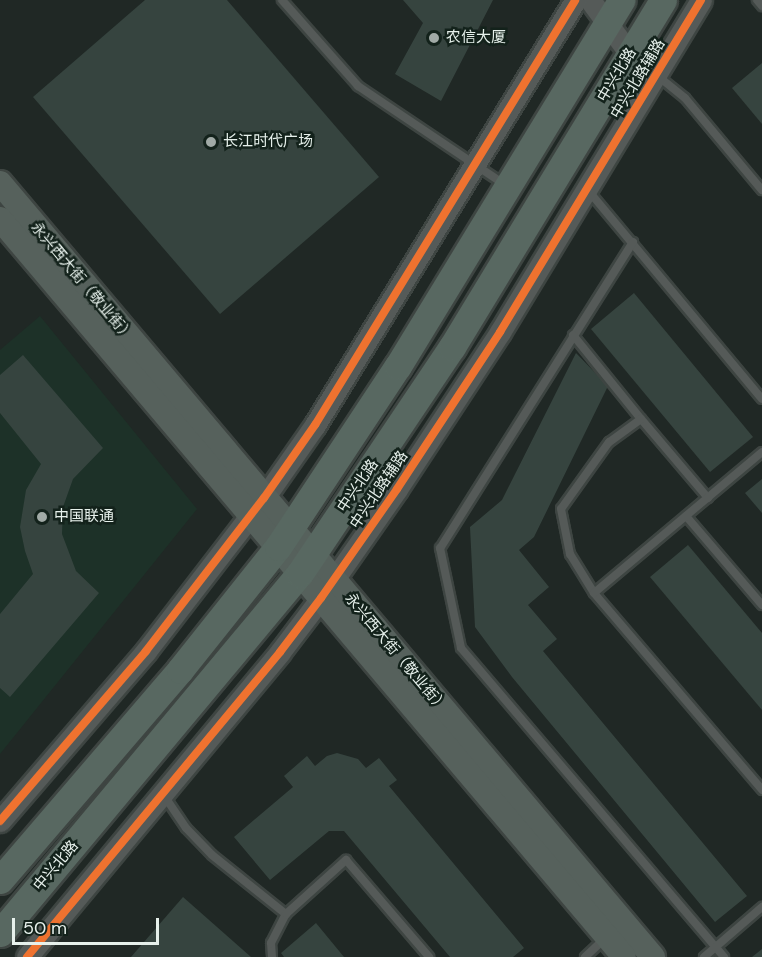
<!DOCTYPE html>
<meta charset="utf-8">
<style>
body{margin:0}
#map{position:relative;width:762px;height:957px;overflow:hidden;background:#202825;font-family:"DM Sans","Noto Sans SC",sans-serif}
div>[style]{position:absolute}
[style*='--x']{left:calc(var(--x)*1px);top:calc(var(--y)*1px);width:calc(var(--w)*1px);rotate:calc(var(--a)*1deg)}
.built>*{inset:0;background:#1d3128}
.building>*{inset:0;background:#36443f}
.roads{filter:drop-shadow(2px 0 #3e4542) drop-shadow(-2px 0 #3e4542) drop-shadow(0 2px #3e4542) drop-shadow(0 -2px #3e4542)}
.service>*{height:8px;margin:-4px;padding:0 4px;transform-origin:4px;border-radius:4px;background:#555a58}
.tertiary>*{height:21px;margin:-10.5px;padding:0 10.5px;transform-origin:10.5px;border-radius:10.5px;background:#555a58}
.secondary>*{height:24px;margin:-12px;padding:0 12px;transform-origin:12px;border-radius:12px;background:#56615c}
.primary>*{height:27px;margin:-13.5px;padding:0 13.5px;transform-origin:13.5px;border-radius:13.5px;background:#586861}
.cycleway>*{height:8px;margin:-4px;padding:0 4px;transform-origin:4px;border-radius:4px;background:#ef722f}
.dots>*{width:16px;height:16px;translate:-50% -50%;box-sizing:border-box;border:3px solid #13221b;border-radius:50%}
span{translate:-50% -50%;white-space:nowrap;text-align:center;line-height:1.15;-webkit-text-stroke:5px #13221b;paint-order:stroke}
.poi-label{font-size:15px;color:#e6f0eb}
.left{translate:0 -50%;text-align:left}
.street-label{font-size:15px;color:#e6f0eb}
.scale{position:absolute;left:12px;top:918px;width:147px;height:27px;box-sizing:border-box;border:3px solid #e6f0eb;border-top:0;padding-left:8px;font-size:18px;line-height:21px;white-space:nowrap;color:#e6f0eb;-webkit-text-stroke:4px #13221b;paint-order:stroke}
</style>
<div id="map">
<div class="built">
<div style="clip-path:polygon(40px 316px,197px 509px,0 754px,0 350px)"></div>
</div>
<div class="building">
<div style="clip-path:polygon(145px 0,227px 0,379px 177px,220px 314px,33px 97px)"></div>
<div style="clip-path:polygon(403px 0,493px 0,441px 101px,395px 74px,423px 23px)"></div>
<div style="clip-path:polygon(762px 63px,762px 124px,732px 88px)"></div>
<div style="clip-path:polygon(634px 293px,753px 437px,710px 472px,591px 329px)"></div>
<div style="clip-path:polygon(576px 353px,608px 386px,534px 537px,519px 550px,549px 587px,528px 605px,557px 639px,543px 651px,747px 896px,715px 922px,512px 677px,475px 627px,470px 527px,502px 500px)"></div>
<div style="clip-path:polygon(23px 355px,103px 448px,73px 479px,63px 507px,62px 534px,76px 571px,99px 593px,10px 697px,0 688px,0 614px,33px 574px,25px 551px,20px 527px,26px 490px,41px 464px,0 413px,0 375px)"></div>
<div style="clip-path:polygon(762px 479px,762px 513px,745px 493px)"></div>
<div style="clip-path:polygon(688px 545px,762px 633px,762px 710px,650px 577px)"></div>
<div style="clip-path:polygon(337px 753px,358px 759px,366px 768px,379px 758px,397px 780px,389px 786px,524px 948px,513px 957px,450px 957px,344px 831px,329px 831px,270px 880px,234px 837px,293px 787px,284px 776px,307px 756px,315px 766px,327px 756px)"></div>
<div style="clip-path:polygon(183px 897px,251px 957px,131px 957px)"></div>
<div style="clip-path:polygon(316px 923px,344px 957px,284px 957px,281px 953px)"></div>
<div style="clip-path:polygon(762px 949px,762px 957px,752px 957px)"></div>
</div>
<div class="roads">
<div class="service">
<div style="--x:282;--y:0;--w:115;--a:48.5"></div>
<div style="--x:358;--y:86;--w:176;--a:33.9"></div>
<div style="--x:757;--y:0;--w:8;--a:50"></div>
<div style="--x:633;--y:56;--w:67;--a:38.9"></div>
<div style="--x:685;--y:98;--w:120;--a:50.1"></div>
<div style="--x:587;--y:189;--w:273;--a:50.2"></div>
<div style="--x:633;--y:242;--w:362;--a:122.2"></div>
<div style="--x:440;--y:548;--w:102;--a:78.1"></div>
<div style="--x:461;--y:648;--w:406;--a:49.6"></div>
<div style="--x:573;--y:335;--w:108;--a:51"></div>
<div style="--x:708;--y:498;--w:104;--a:-130.3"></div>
<div style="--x:641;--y:419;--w:39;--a:144"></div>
<div style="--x:609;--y:442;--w:82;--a:125.6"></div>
<div style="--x:561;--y:509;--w:46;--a:78.7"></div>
<div style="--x:570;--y:554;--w:46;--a:58.4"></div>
<div style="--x:594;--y:593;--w:259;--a:49.5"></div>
<div style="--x:686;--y:516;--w:117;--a:49.5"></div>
<div style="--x:594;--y:593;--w:219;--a:-40"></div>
<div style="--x:163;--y:794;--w:41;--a:55.9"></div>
<div style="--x:186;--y:828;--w:37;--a:46"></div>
<div style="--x:212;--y:855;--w:95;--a:38.6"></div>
<div style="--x:272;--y:957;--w:14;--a:-94"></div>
<div style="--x:271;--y:943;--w:33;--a:-63"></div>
<div style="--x:286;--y:914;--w:81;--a:-42"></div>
<div style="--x:346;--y:860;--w:128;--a:49.4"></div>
<div style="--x:585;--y:957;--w:26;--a:-43"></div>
<div style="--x:704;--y:957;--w:77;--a:-40.8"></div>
</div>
<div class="tertiary">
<div style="--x:590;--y:0;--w:67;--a:53.5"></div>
<div style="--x:0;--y:821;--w:224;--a:-49.3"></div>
<div style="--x:146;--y:651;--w:193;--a:-52.4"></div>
<div style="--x:264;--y:498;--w:89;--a:-55.1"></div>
<div style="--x:315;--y:425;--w:498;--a:-58.5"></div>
<div style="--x:27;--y:957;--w:396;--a:-50.3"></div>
<div style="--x:280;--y:652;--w:68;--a:-52.8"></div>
<div style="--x:321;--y:598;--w:133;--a:-55.1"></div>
<div style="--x:397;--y:489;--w:188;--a:-56.7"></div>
<div style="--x:500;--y:332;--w:388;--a:-58.8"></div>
</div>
<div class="secondary">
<div style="--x:0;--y:183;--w:1013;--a:49.85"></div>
<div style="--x:0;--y:219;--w:966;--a:49.78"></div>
</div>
<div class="primary">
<div style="--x:0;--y:880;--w:277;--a:-49.4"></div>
<div style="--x:180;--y:670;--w:157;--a:-51.5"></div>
<div style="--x:278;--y:547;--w:217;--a:-56.5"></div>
<div style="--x:398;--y:366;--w:429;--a:-58.6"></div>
<div style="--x:0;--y:933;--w:469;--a:-50.2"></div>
<div style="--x:300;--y:573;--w:272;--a:-56.1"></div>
<div style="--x:452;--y:347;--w:406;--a:-58.7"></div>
</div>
</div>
<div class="cycleway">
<div style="--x:0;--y:821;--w:224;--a:-49.3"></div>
<div style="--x:146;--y:651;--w:193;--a:-52.4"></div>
<div style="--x:264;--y:498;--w:89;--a:-55.1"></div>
<div style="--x:315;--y:425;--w:498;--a:-58.5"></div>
<div style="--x:27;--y:957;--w:396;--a:-50.3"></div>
<div style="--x:280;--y:652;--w:68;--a:-52.8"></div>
<div style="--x:321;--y:598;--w:133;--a:-55.1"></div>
<div style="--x:397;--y:489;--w:188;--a:-56.7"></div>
<div style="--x:500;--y:332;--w:388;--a:-58.8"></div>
</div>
<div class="dots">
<div style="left:434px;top:38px;background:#a1aaa6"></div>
<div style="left:211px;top:142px;background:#a1aaa6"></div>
<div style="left:42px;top:517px;background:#a1aaa6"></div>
</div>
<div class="poi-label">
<span class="left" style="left:446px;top:38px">农信大厦</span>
<span class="left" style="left:223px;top:142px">长江时代广场</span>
<span class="left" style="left:54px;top:517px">中国联通</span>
</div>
<div class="street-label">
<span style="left:617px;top:75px;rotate:-59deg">中兴北路</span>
<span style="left:638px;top:79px;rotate:-59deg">中兴北路辅路</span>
<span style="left:82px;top:282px;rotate:50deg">永兴西大街（敬业街）</span>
<span style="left:358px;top:486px;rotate:-56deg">中兴北路</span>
<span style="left:379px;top:490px;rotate:-56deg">中兴北路辅路</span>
<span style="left:396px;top:653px;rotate:50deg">永兴西大街（敬业街）</span>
<span style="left:56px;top:866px;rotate:-50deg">中兴北路</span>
</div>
<div class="scale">50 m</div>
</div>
